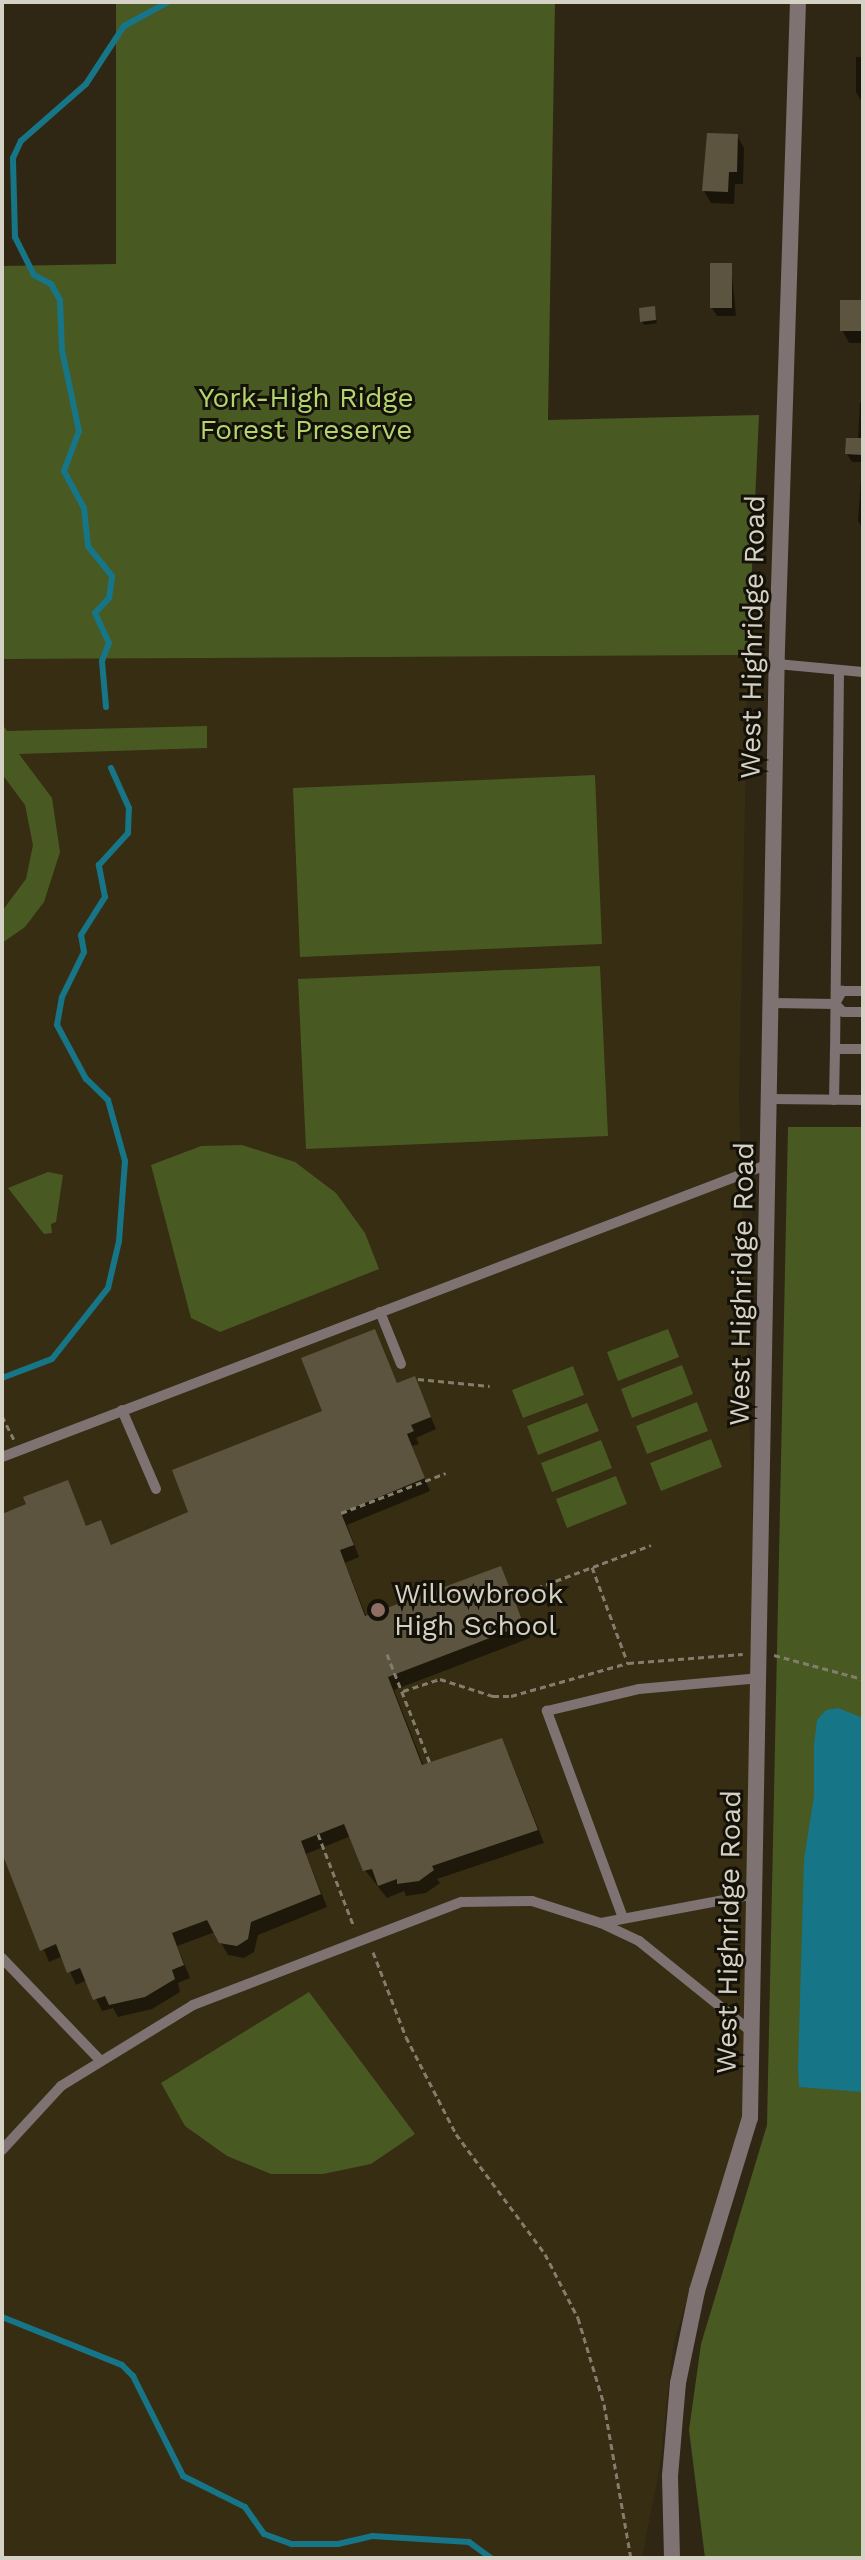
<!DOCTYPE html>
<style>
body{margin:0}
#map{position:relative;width:865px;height:2560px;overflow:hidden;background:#2f2714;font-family:"Work Sans",sans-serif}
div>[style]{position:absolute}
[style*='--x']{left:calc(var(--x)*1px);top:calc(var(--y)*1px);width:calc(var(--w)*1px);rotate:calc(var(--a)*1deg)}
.built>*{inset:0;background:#372d12}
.green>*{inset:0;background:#485922}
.water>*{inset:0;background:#167587}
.shadow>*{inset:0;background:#0007}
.stream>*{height:6px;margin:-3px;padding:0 3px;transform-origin:3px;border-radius:3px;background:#167587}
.building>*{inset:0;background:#5c543f}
.path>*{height:3px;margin-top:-1.5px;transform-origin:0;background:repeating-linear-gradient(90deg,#837d6e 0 6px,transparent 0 10px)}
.lane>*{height:10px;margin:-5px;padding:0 5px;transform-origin:5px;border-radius:5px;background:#7e7272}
.street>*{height:16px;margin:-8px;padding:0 8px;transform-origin:8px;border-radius:8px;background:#7e7272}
.dots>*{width:22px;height:22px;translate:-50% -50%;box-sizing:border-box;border:4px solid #141108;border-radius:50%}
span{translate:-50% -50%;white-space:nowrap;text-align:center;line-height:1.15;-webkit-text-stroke:6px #141108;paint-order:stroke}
.park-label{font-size:28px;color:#b4d56d}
.street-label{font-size:28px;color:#d6d1c5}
.poi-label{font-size:28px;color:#d6d1c5}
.left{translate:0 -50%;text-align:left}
.frame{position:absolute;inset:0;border:4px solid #d6d1c5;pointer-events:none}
</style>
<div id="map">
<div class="built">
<div style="clip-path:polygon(748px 655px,739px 1098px,754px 1556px,742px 2116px,673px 2346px,660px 2465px,642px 2558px,2px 2558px,2px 659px)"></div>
</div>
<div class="green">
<div style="clip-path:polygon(116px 2px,555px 2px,548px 420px,759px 415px,748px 655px,2px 659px,2px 266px,116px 264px)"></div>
<div style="clip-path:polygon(2px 724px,7px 731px,207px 726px,207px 748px,19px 754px,52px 798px,60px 852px,44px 902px,25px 927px,2px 943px,2px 911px,26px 879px,33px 845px,25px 805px,2px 774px)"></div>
<div style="clip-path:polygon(595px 775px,602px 944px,300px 957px,293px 788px)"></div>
<div style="clip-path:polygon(600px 966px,608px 1136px,306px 1149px,298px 979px)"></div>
<div style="clip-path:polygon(788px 1127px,863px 1127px,863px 2558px,705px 2558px,689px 2430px,701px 2344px,767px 2125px)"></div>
<div style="clip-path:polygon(242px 1145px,295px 1162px,336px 1193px,365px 1233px,379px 1269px,220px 1332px,191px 1318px,151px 1165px,201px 1146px)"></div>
<div style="clip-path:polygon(48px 1172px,63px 1175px,56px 1222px,51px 1224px,52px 1233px,44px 1234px,8px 1188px)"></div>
<div style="clip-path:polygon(668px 1329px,679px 1357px,618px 1381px,607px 1352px)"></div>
<div style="clip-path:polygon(682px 1365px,693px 1394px,632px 1418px,621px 1389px)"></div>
<div style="clip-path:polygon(573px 1366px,584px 1395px,523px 1418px,512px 1390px)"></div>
<div style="clip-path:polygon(697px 1402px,708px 1431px,647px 1454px,636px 1426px)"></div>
<div style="clip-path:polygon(587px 1403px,599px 1431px,538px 1455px,527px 1426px)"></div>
<div style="clip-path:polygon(711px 1439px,722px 1467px,661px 1491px,650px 1463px)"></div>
<div style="clip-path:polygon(601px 1440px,612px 1468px,552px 1492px,541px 1463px)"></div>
<div style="clip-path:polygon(616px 1476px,627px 1504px,567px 1528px,556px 1499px)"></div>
<div style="clip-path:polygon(309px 1992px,415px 2134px,371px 2164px,323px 2174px,271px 2174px,227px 2156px,185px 2126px,161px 2083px)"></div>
</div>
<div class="water">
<div style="clip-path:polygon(838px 1708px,863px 1718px,863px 2092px,799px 2087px,798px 2068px,804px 1859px,814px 1796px,814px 1745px,817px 1720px,826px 1710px)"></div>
</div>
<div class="shadow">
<div style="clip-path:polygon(856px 57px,863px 57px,863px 104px,856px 92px)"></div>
<div style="clip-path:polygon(737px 136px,744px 148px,743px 184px,735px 184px,734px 204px,711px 203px,704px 191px)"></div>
<div style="clip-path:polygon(731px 265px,736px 316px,717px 316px,712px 308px)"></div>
<div style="clip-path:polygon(863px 302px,863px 343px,849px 343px,842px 330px)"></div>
<div style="clip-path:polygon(654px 308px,657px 323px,644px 325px,642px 321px)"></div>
<div style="clip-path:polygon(860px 402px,863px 402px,863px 529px,858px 521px,862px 462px,852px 462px,847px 454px,858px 440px)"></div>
<div style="clip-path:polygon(374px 1332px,398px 1385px,414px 1378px,436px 1429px,416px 1438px,419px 1444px,412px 1446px,430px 1491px,347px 1525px,359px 1557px,345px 1563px,367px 1618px,500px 1569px,530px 1638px,394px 1690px,424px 1767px,508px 1753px,544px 1843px,437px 1879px,440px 1883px,426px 1893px,406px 1896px,404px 1891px,387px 1898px,365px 1870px,351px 1836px,306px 1854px,327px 1907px,258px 1935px,254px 1952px,244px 1958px,228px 1955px,215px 1932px,177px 1946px,190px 1978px,178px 1983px,180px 1992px,152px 2009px,118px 2017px,113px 2008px,102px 2011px,87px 1980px,76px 1985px,63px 1956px,49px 1962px,2px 1848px,2px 1516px,67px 1483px,87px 1528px,101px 1522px,112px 1547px,190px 1513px,325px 1412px)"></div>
</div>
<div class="stream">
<div style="--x:106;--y:707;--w:46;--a:-95"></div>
<div style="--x:102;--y:661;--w:19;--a:-69"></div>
<div style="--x:109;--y:643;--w:33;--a:-115"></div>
<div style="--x:95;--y:613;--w:21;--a:-47"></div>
<div style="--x:109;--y:598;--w:22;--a:-82"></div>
<div style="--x:112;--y:576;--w:38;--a:-129"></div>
<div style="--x:88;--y:546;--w:38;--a:-96"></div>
<div style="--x:84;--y:508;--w:42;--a:-118.4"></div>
<div style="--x:64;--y:471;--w:43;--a:-69.4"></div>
<div style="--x:79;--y:431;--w:83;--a:-101.9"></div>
<div style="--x:62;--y:350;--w:50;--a:-92.3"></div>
<div style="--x:60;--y:300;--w:18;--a:-119"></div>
<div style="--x:51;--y:284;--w:19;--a:-152"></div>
<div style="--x:34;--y:275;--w:42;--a:-116.6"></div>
<div style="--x:15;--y:237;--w:79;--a:-91.5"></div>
<div style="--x:13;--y:158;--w:19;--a:-65"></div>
<div style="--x:21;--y:141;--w:86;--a:-41.2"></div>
<div style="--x:86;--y:84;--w:69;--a:-56.8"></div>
<div style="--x:124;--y:26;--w:50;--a:-28.6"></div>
<div style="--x:2;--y:1378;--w:53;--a:-20.8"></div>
<div style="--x:52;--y:1359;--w:90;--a:-51.7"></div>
<div style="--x:108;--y:1288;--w:48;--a:-76.8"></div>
<div style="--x:119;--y:1241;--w:80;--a:-85.7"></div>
<div style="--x:125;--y:1161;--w:63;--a:-105.6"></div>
<div style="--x:108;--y:1100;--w:30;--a:-136"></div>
<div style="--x:86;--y:1079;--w:61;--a:-118.2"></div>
<div style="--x:57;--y:1025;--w:28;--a:-80"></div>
<div style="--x:62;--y:997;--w:50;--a:-63.9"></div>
<div style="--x:84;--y:952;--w:17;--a:-100"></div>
<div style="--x:81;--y:935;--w:45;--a:-57.7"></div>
<div style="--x:105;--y:897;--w:33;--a:-101"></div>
<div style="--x:99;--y:865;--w:43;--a:-47.8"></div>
<div style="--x:128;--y:833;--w:25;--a:-88"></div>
<div style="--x:129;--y:808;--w:44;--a:-114.2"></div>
<div style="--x:2;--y:2317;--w:129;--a:21.8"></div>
<div style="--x:122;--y:2365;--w:16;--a:45"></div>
<div style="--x:133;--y:2376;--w:112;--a:63.4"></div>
<div style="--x:183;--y:2476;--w:69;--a:26.6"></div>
<div style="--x:245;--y:2507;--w:33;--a:55"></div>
<div style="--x:264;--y:2534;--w:30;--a:20"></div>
<div style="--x:292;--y:2544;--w:46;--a:0"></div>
<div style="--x:338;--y:2544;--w:35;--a:-13"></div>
<div style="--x:372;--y:2536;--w:97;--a:3.5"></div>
<div style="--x:469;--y:2542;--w:27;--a:36"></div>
</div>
<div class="building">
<div style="clip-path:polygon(707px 133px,738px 134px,737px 172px,729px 172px,728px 192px,702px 191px)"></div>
<div style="clip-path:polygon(710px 263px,732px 263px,732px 308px,710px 308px)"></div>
<div style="clip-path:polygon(840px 300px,863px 300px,863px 331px,840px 331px)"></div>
<div style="clip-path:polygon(655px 306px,656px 320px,640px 322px,639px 308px)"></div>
<div style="clip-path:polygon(846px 438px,863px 438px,863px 455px,845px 454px)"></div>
<div style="clip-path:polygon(375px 1329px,397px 1383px,415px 1376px,431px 1417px,411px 1425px,414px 1431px,407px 1434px,425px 1478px,341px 1513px,354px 1545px,340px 1550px,365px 1616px,501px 1566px,524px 1625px,388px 1677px,422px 1765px,502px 1738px,538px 1830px,432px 1866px,434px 1870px,419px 1881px,397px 1884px,397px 1879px,378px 1886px,372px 1869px,363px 1871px,344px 1824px,301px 1841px,321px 1894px,251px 1922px,248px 1939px,237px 1946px,219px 1943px,207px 1920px,172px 1933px,184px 1965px,172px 1970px,175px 1979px,145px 1997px,109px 2005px,105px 1996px,93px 2000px,80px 1968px,67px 1973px,56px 1944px,40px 1951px,2px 1853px,2px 1514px,26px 1504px,23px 1497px,68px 1480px,86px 1526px,101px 1520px,111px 1545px,188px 1512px,172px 1470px,322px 1411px,301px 1358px)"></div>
</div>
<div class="path">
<div style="--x:418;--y:1379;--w:72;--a:5.6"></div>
<div style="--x:2;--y:1416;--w:27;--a:63"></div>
<div style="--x:341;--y:1513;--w:112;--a:-20.9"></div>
<div style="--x:592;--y:1567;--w:100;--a:69.6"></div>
<div style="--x:518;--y:1595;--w:142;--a:-20.6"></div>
<div style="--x:387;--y:1654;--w:117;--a:68.5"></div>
<div style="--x:774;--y:1655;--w:92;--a:15.1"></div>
<div style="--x:403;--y:1691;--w:39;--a:-18"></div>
<div style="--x:440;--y:1679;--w:56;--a:17.8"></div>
<div style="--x:493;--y:1696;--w:18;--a:0"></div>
<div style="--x:511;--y:1696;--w:122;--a:-15.8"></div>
<div style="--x:628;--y:1663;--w:115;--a:-4.5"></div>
<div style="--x:318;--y:1834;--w:100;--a:68.8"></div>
<div style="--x:373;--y:1952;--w:91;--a:68.8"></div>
<div style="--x:406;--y:2037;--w:109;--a:62.7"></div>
<div style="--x:456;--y:2134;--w:149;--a:53.4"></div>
<div style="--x:545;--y:2254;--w:72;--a:62.7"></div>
<div style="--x:578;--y:2318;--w:90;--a:73.2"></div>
<div style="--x:604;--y:2404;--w:156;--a:80.1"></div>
</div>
<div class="lane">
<div style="--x:777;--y:664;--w:86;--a:5.3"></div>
<div style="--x:839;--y:672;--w:377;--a:90.6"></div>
<div style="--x:835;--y:1049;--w:28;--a:0"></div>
<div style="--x:836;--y:1002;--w:13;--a:-61"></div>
<div style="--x:842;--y:991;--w:21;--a:0"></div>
<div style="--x:773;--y:1003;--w:62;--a:0.9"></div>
<div style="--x:835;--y:1004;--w:11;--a:45"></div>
<div style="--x:843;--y:1012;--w:20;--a:0"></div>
<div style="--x:772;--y:1099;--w:91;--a:0.6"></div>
<div style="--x:834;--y:1100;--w:51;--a:-88.9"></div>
<div style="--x:380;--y:1312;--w:56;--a:68"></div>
<div style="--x:122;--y:1410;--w:86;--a:66.7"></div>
<div style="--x:2;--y:1457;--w:821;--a:-20.91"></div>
<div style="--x:623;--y:1918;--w:221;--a:-110.2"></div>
<div style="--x:547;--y:1711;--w:95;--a:-13.4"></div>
<div style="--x:639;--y:1689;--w:122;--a:-5.2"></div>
<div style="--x:601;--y:1923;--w:158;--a:-10.6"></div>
<div style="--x:2;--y:1958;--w:140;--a:46.2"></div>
<div style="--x:2;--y:2150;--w:87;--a:-47.3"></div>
<div style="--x:61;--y:2086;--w:155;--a:-31.5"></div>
<div style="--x:193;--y:2005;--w:288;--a:-21"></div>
<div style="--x:462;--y:1902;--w:70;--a:-0.8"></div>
<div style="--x:532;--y:1901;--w:72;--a:17.7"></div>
<div style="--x:601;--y:1923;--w:42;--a:25.3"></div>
<div style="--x:639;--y:1941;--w:146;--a:38.9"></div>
</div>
<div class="street">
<div style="--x:672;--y:2558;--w:82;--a:-91.4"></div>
<div style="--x:670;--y:2476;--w:93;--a:-85.1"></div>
<div style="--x:678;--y:2383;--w:94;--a:-78.3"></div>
<div style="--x:697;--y:2291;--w:181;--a:-73"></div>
<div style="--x:750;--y:2118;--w:1470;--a:-88.95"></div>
<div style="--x:777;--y:648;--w:646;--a:-88.14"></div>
</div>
<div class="dots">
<div style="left:378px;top:1610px;background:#8d6e63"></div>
</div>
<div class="park-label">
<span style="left:306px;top:414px">York-High Ridge<br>Forest Preserve</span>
</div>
<div class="street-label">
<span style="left:753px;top:637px;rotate:-89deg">West Highridge Road</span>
<span style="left:742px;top:1284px;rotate:-89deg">West Highridge Road</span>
<span style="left:729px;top:1932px;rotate:-89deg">West Highridge Road</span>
</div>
<div class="poi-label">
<span class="left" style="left:394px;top:1610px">Willowbrook<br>High School</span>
</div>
<div class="frame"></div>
</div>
